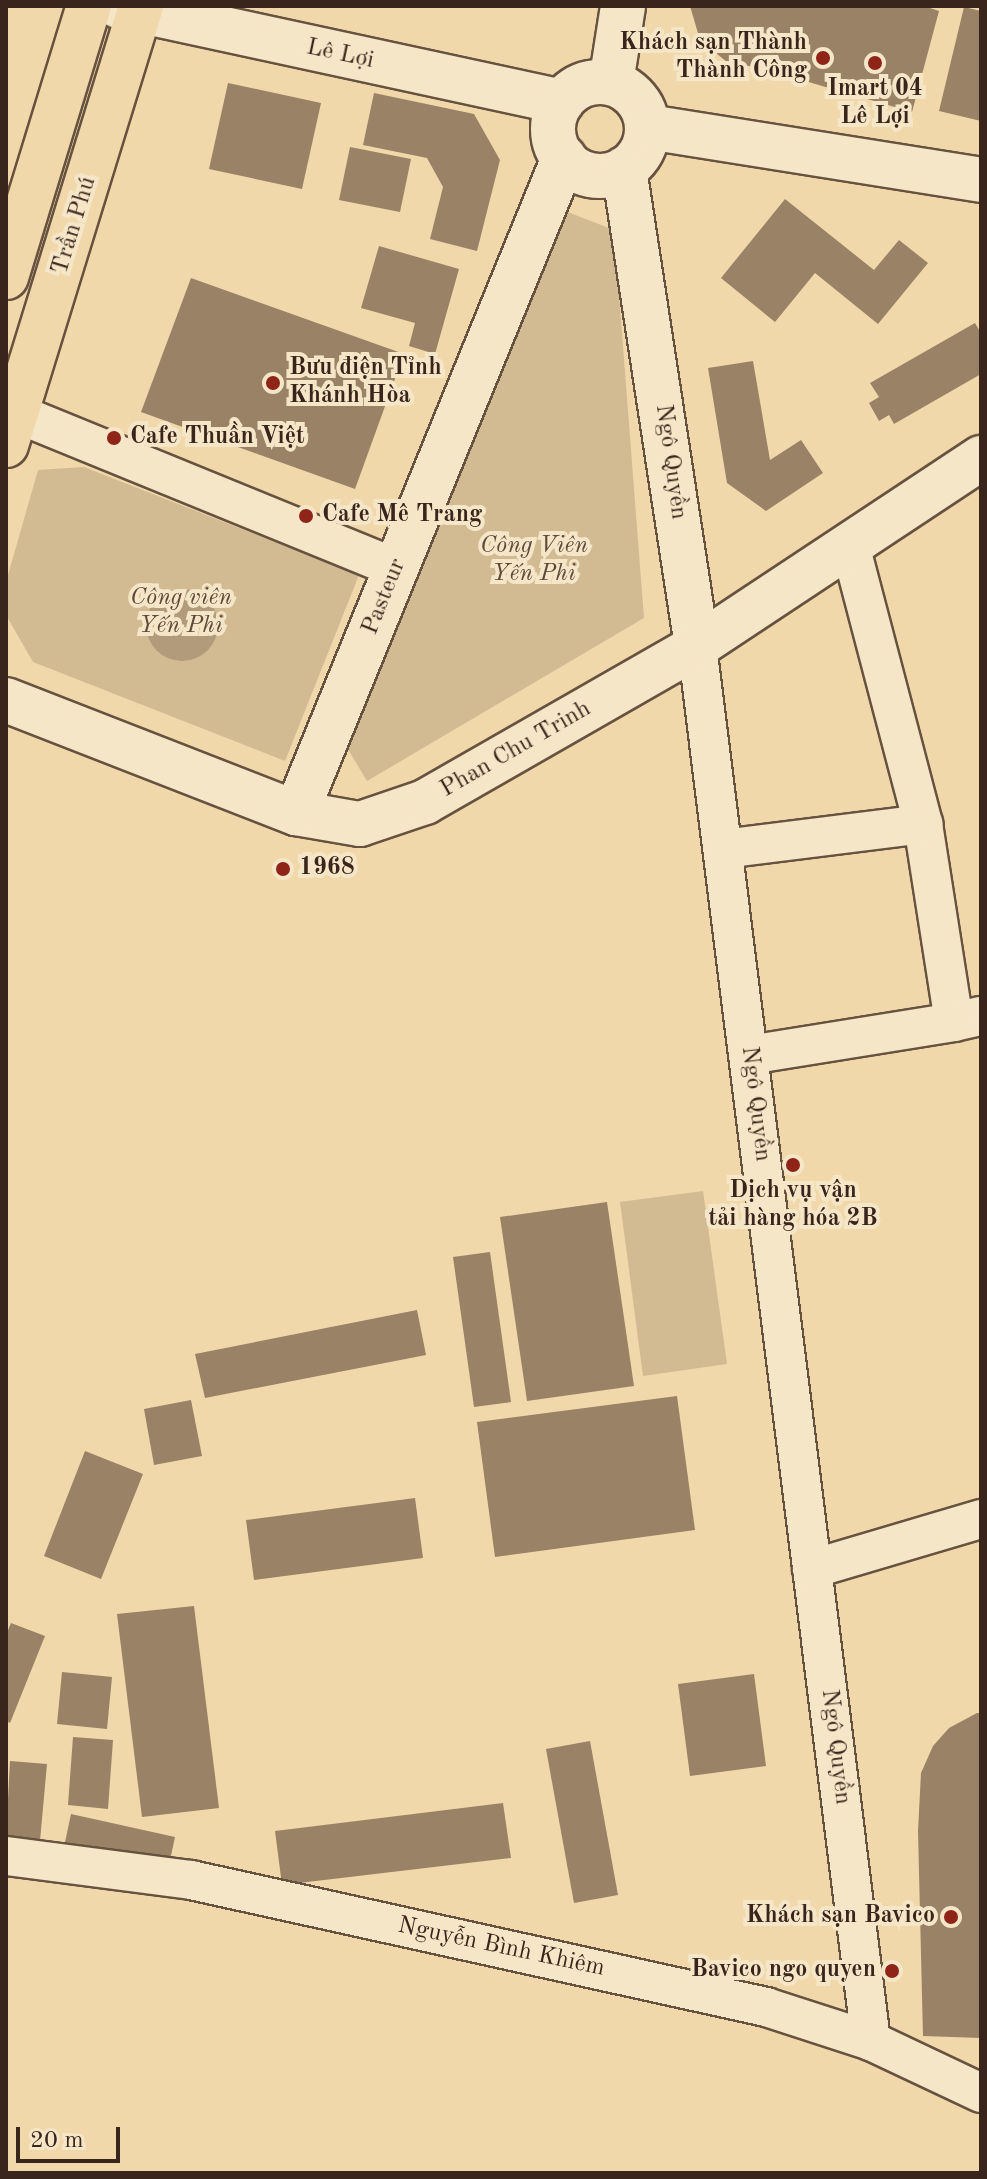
<!DOCTYPE html>
<meta charset="utf-8">
<style>
body{margin:0}
#map{position:relative;width:987px;height:2179px;overflow:hidden;background:#f1d8ab;font-family:"Old Standard TT",serif}
div>[style]{position:absolute}
[style*='--x']{left:calc(var(--x)*1px);top:calc(var(--y)*1px);width:calc(var(--w)*1px);rotate:calc(var(--a)*1deg)}
.green>*{inset:0;background:#d2ba93}
.water>*{inset:0;background:#b29b7a}
.round{border-radius:50%}
.building>*{inset:0;background:#998266}
.roads{filter:drop-shadow(2px 0 #67523f) drop-shadow(-2px 0 #67523f) drop-shadow(0 2px #67523f) drop-shadow(0 -2px #67523f)}
.street>*{height:38px;margin:-19px;padding:0 19px;transform-origin:19px;border-radius:19px;background:#f6e6c8}
.secondary>*{height:44px;margin:-22px;padding:0 22px;transform-origin:22px;border-radius:22px;background:#f6e6c8}
.secondary>.ring{margin:-22px;padding:0;box-sizing:content-box;background:none;border:44px solid #f6e6c8;border-radius:50%}
.primary>*{height:44px;margin:-22px;padding:0 22px;transform-origin:22px;border-radius:22px;background:#f1d8ab}
.dots>*{width:22px;height:22px;translate:-50% -50%;box-sizing:border-box;border:4px solid #f6e6c8;border-radius:50%}
span{translate:-50% -50%;white-space:nowrap;text-align:center;line-height:1.15;-webkit-text-stroke:8px #f6e6c8;paint-order:stroke}
.poi-label{font-size:24px;color:#39251b;font-weight:700}
.right{translate:-100% -50%;text-align:right}
.left{translate:0 -50%;text-align:left}
.street-label{font-size:24px;color:#39251b}
.park-label{font-size:24px;color:#5f4a39;font-style:italic}
.frame{position:absolute;inset:0;border:8px solid #39251b;pointer-events:none}
.scale{position:absolute;left:16px;top:2127px;width:104px;height:36px;box-sizing:border-box;border:4px solid #39251b;border-top:0;padding-left:10px;font-size:24px;line-height:28px;white-space:nowrap;color:#39251b;-webkit-text-stroke:6px #f6e6c8;paint-order:stroke}
</style>
<div id="map">
<div class="green">
<div style="clip-path:polygon(560px 209px,614px 230px,644px 618px,367px 781px,346px 746px)"></div>
<div style="clip-path:polygon(84px 467px,359px 575px,285px 761px,33px 662px,6px 615px,6px 582px,38px 470px)"></div>
<div style="clip-path:polygon(703px 1191px,727px 1364px,643px 1376px,620px 1202px)"></div>
</div>
<div class="water">
<div class="round" style="left:146px;top:589px;width:72px;height:72px"></div>
</div>
<div class="building">
<div style="clip-path:polygon(690px 6px,924px 6px,939px 11px,912px 112px,760px 68px,727px 62px,700px 40px)"></div>
<div style="clip-path:polygon(964px 7px,981px 11px,981px 121px,939px 111px)"></div>
<div style="clip-path:polygon(228px 83px,321px 103px,302px 189px,209px 169px)"></div>
<div style="clip-path:polygon(374px 93px,474px 114px,500px 160px,477px 251px,430px 239px,443px 187px,427px 158px,363px 145px)"></div>
<div style="clip-path:polygon(350px 147px,411px 159px,400px 212px,339px 200px)"></div>
<div style="clip-path:polygon(785px 199px,874px 270px,899px 240px,928px 263px,878px 324px,815px 273px,775px 322px,721px 278px)"></div>
<div style="clip-path:polygon(379px 246px,459px 269px,435px 354px,409px 346px,415px 323px,361px 308px)"></div>
<div style="clip-path:polygon(191px 278px,404px 354px,355px 489px,141px 412px)"></div>
<div style="clip-path:polygon(975px 323px,981px 333px,981px 374px,894px 424px,889px 415px,879px 421px,869px 403px,879px 397px,870px 383px)"></div>
<div style="clip-path:polygon(753px 361px,770px 460px,801px 440px,823px 473px,766px 511px,727px 483px,708px 368px)"></div>
<div style="clip-path:polygon(607px 1202px,634px 1386px,527px 1401px,500px 1217px)"></div>
<div style="clip-path:polygon(490px 1252px,511px 1402px,474px 1407px,453px 1257px)"></div>
<div style="clip-path:polygon(417px 1310px,426px 1355px,205px 1398px,195px 1354px)"></div>
<div style="clip-path:polygon(677px 1396px,695px 1530px,495px 1557px,477px 1422px)"></div>
<div style="clip-path:polygon(191px 1400px,202px 1456px,154px 1465px,144px 1409px)"></div>
<div style="clip-path:polygon(85px 1451px,143px 1474px,101px 1579px,44px 1556px)"></div>
<div style="clip-path:polygon(415px 1498px,423px 1558px,254px 1580px,246px 1520px)"></div>
<div style="clip-path:polygon(194px 1606px,219px 1808px,142px 1817px,117px 1614px)"></div>
<div style="clip-path:polygon(11px 1623px,45px 1636px,10px 1723px,6px 1721px,6px 1635px)"></div>
<div style="clip-path:polygon(62px 1672px,112px 1677px,107px 1729px,57px 1724px)"></div>
<div style="clip-path:polygon(754px 1674px,766px 1766px,690px 1776px,678px 1684px)"></div>
<div style="clip-path:polygon(977px 1713px,981px 1713px,981px 2038px,923px 2036px,918px 1831px,921px 1773px,933px 1746px,949px 1728px)"></div>
<div style="clip-path:polygon(73px 1737px,113px 1740px,108px 1809px,68px 1805px)"></div>
<div style="clip-path:polygon(590px 1741px,618px 1895px,574px 1903px,546px 1749px)"></div>
<div style="clip-path:polygon(10px 1761px,47px 1764px,40px 1841px,6px 1838px)"></div>
<div style="clip-path:polygon(503px 1803px,511px 1858px,282px 1885px,275px 1831px)"></div>
<div style="clip-path:polygon(71px 1814px,175px 1837px,168px 1870px,64px 1847px)"></div>
</div>
<div class="roads">
<div class="street">
<div style="--x:16;--y:413;--w:410;--a:22.2"></div>
<div style="--x:850;--y:545;--w:288;--a:75.3"></div>
<div style="--x:923;--y:824;--w:200;--a:81.1"></div>
<div style="--x:954;--y:1022;--w:28;--a:-13"></div>
<div style="--x:697;--y:646;--w:1406;--a:82.89"></div>
<div style="--x:723;--y:849;--w:202;--a:-7.1"></div>
<div style="--x:749;--y:1055;--w:208;--a:-9.1"></div>
<div style="--x:812;--y:1569;--w:176;--a:-16.5"></div>
<div style="--x:6;--y:1856;--w:187;--a:7.4"></div>
<div style="--x:191;--y:1880;--w:589;--a:12.45"></div>
<div style="--x:766;--y:2007;--w:110;--a:17.9"></div>
<div style="--x:871;--y:2041;--w:122;--a:25.3"></div>
</div>
<div class="secondary">
<div style="--x:118;--y:6;--w:454;--a:12.2"></div>
<div class="ring" style="left:553px;top:82px;width:50px;height:50px"></div>
<div style="--x:611;--y:83;--w:78;--a:-81.1"></div>
<div style="--x:648;--y:127;--w:337;--a:9"></div>
<div style="--x:624;--y:169;--w:483;--a:81.3"></div>
<div style="--x:6;--y:700;--w:311;--a:21.3"></div>
<div style="--x:296;--y:813;--w:65;--a:9.8"></div>
<div style="--x:360;--y:824;--w:69;--a:-18.7"></div>
<div style="--x:425;--y:802;--w:314;--a:-29.8"></div>
<div style="--x:697;--y:646;--w:341;--a:-33.5"></div>
<div style="--x:296;--y:813;--w:708;--a:-67.75"></div>
</div>
<div class="primary">
<div style="--x:6;--y:277;--w:283;--a:-73"></div>
<div style="--x:6;--y:445;--w:459;--a:-72.9"></div>
</div>
</div>
<div class="dots">
<div style="left:823px;top:58px;background:#8f2418"></div>
<div style="left:875px;top:63px;background:#8f2418"></div>
<div style="left:273px;top:383px;background:#8f2418"></div>
<div style="left:114px;top:438px;background:#8f2418"></div>
<div style="left:306px;top:516px;background:#8f2418"></div>
<div style="left:283px;top:869px;background:#8f2418"></div>
<div style="left:793px;top:1165px;background:#8f2418"></div>
<div style="left:951px;top:1917px;background:#8f2418"></div>
<div style="left:892px;top:1971px;background:#8f2418"></div>
</div>
<div class="poi-label">
<span class="right" style="left:807px;top:58px">Khách sạn Thành<br>Thành Công</span>
<span style="left:875px;top:104px">Imart 04<br>Lê Lợi</span>
<span class="left" style="left:289px;top:383px">Bưu điện Tỉnh<br>Khánh Hòa</span>
<span class="left" style="left:130px;top:438px">Cafe Thuần Việt</span>
<span class="left" style="left:322px;top:516px">Cafe Mê Trang</span>
<span class="left" style="left:299px;top:869px">1968</span>
<span style="left:793px;top:1206px">Dịch vụ vận<br>tải hàng hóa 2B</span>
<span class="right" style="left:935px;top:1917px">Khách sạn Bavico</span>
<span class="right" style="left:876px;top:1971px">Bavico ngo quyen</span>
</div>
<div class="street-label">
<span style="left:340px;top:55px;rotate:12deg">Lê Lợi</span>
<span style="left:75px;top:226px;rotate:-73deg">Trần Phú</span>
<span style="left:670px;top:462px;rotate:82deg">Ngô Quyền</span>
<span style="left:385px;top:597px;rotate:-68deg">Pasteur</span>
<span style="left:516px;top:750px;rotate:-30deg">Phan Chu Trinh</span>
<span style="left:755px;top:1104px;rotate:83deg">Ngô Quyền</span>
<span style="left:835px;top:1747px;rotate:83deg">Ngô Quyền</span>
<span style="left:501px;top:1948px;rotate:12deg">Nguyễn Bình Khiêm</span>
</div>
<div class="park-label">
<span style="left:534px;top:561px">Công Viên<br>Yến Phi</span>
<span style="left:181px;top:613px">Công viên<br>Yến Phi</span>
</div>
<div class="frame"></div>
<div class="scale">20 m</div>
</div>
